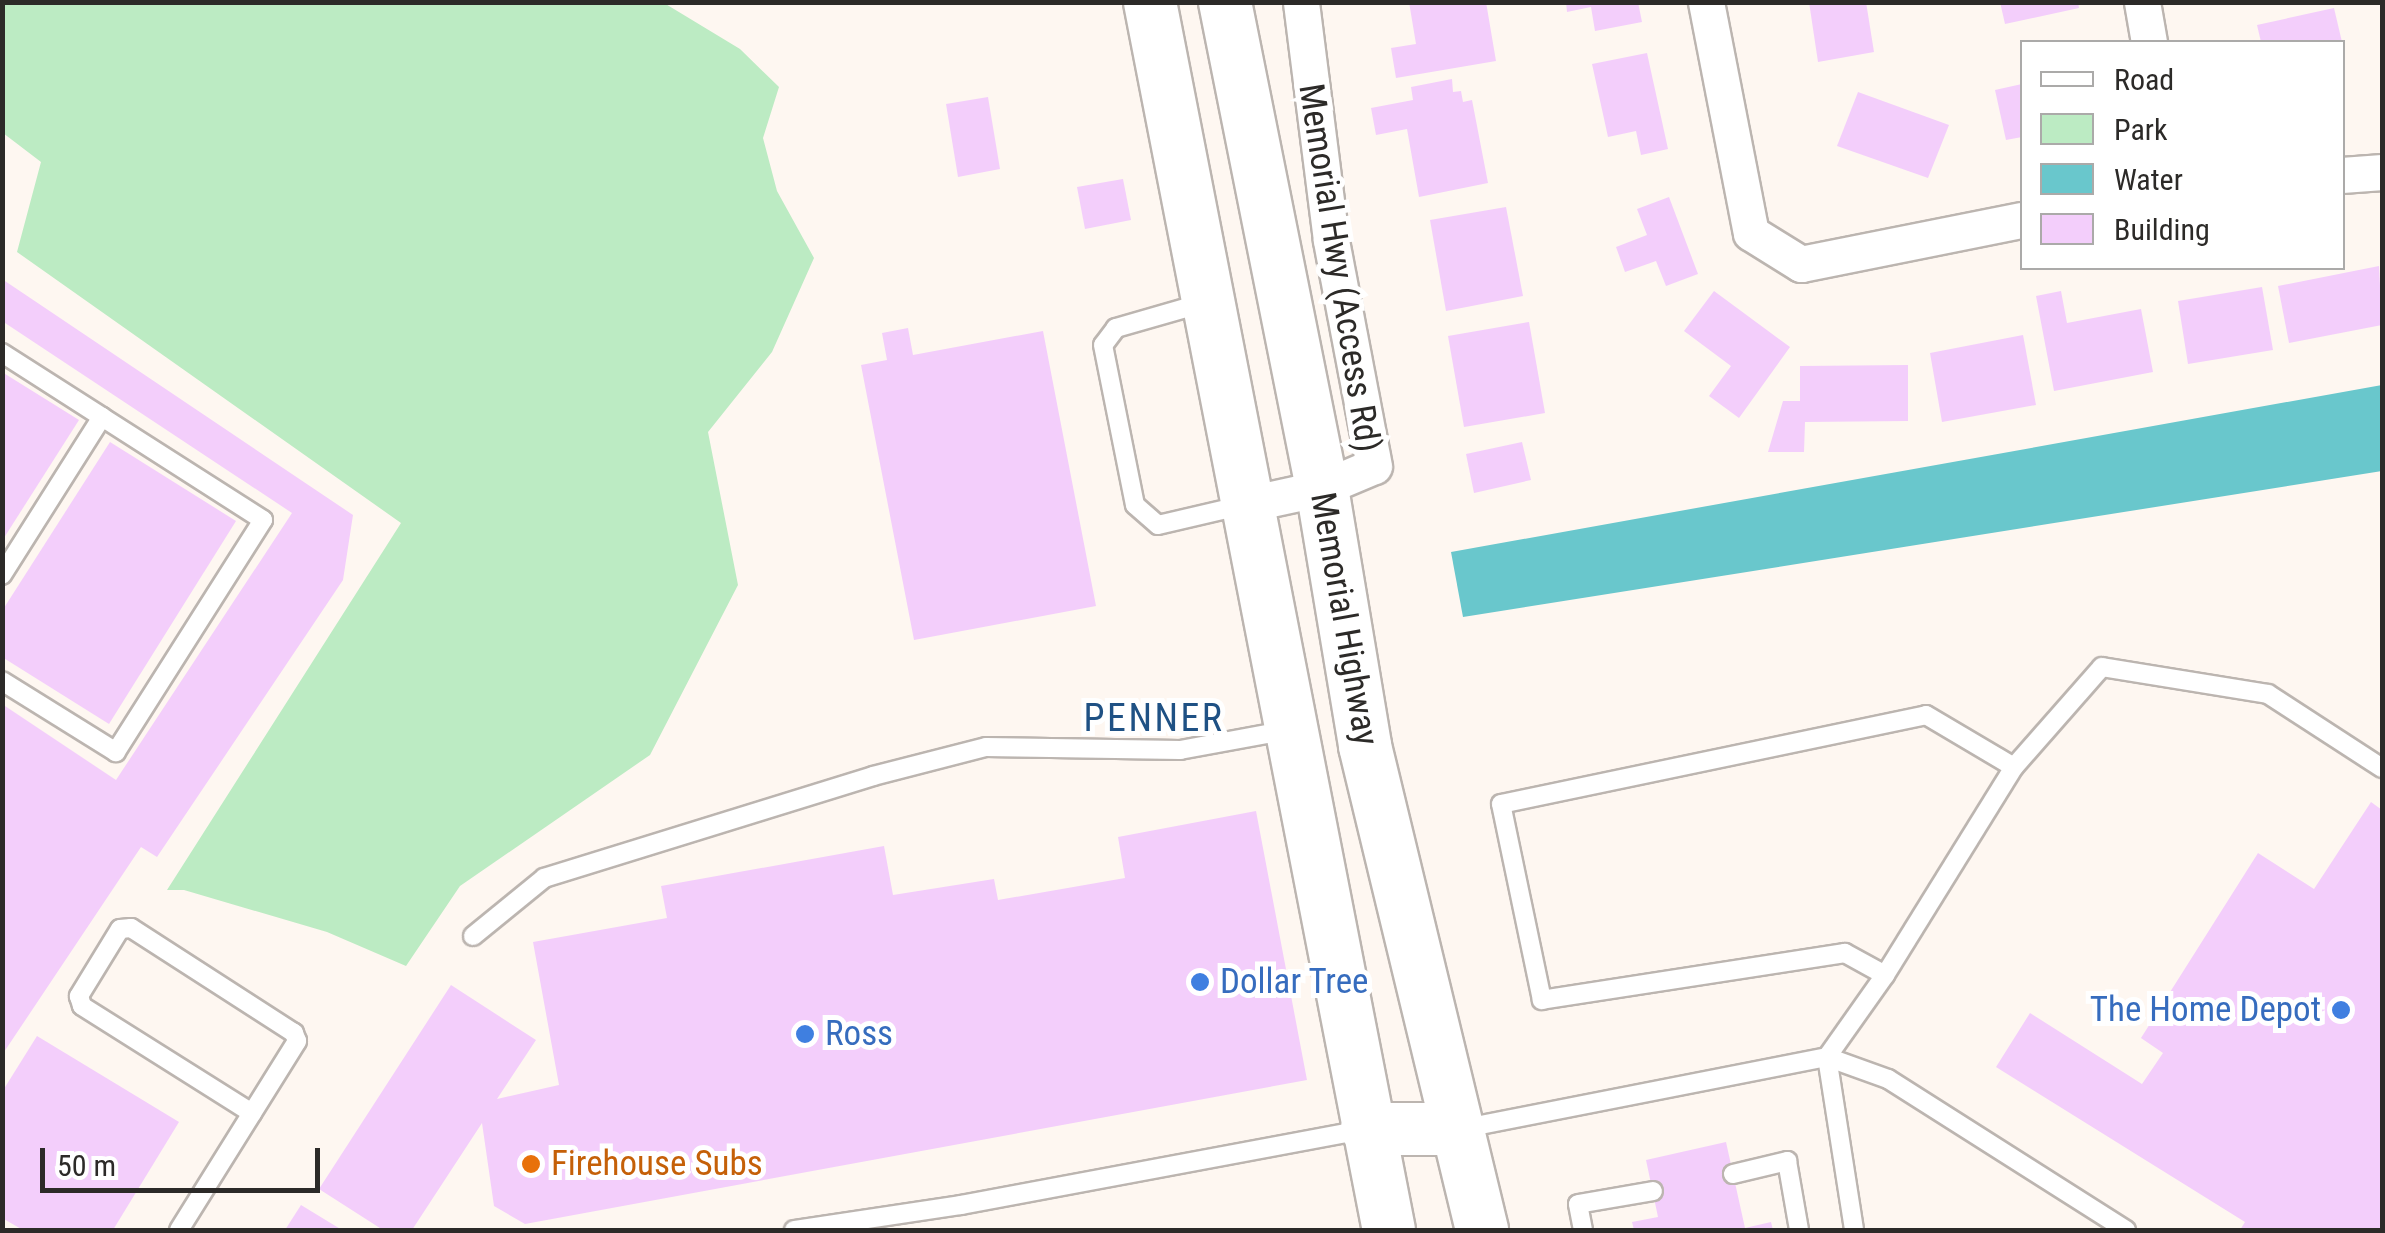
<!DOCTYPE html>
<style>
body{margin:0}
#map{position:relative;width:2385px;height:1233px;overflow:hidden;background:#fef7f1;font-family:"Roboto Condensed",sans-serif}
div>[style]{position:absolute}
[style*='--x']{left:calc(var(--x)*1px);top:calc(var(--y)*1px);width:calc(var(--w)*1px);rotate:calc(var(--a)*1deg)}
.green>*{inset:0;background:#bcebc3}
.water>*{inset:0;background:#69c7cc}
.building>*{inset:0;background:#f3cefb}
.roads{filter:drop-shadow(2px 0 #bcb5b0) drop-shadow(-2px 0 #bcb5b0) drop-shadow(0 2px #bcb5b0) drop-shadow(0 -2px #bcb5b0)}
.service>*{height:18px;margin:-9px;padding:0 9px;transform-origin:9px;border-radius:9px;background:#fff}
.minor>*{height:35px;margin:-17.5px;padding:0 17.5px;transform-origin:17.5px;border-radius:17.5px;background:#fff}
.secondary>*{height:52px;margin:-26px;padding:0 26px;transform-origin:26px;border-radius:26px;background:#fff}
.dots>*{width:28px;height:28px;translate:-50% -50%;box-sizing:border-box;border:5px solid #fff;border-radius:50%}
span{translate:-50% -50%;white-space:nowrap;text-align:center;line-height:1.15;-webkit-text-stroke:10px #fff;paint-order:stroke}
.street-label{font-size:35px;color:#2c2a28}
.shop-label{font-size:35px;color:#366cbe}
.left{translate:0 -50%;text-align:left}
.right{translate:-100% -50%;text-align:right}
.food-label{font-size:35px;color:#c56008}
.neighbourhood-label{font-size:38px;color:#1f5184;letter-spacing:2.5px}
.frame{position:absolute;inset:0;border:5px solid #2c2a28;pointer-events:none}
.legend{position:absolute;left:2020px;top:40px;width:325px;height:230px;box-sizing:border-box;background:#fff;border:2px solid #abaaa9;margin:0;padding:12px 18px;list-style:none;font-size:30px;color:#2c2a28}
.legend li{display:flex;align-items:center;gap:20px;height:50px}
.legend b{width:50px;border:2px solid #abaaa9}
.scale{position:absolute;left:40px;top:1148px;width:280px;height:45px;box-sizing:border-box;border:5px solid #2c2a28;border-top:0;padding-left:12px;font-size:30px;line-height:35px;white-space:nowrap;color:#2c2a28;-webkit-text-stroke:8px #fff;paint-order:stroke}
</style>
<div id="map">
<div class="green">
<div style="clip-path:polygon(2px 3px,664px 3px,740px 49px,779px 87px,763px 138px,777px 191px,814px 258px,772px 352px,708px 432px,738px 585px,650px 755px,460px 886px,406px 966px,327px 932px,184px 890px,167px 890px,401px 523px,17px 252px,41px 162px,3px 133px)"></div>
</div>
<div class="water">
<div style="clip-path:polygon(2382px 385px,2382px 471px,1463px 617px,1451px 552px)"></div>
</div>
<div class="building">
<div style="clip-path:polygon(1409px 2px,1486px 2px,1496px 61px,1396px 78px,1391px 48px,1416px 44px)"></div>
<div style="clip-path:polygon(1566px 2px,1638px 2px,1642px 22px,1595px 31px,1591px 7px,1567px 12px)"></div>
<div style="clip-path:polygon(1809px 2px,1866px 2px,1874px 52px,1818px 62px)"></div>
<div style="clip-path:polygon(2000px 2px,2078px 2px,2079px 8px,2005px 24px)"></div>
<div style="clip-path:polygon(2334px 8px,2342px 42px,2261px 42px,2257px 25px)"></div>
<div style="clip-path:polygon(1647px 53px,1668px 149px,1641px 155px,1636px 131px,1608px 137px,1592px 64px)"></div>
<div style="clip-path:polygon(1452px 79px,1453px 92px,1461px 91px,1463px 102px,1472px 100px,1488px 183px,1419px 197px,1407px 129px,1376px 135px,1371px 108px,1413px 100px,1411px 87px)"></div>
<div style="clip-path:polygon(2022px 84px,2022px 137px,2006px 140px,1995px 90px)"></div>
<div style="clip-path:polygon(1858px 92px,1949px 125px,1928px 178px,1837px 146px)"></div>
<div style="clip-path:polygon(988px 97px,1000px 169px,958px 177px,946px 104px)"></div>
<div style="clip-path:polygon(1123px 179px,1131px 220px,1085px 229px,1077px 187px)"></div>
<div style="clip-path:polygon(1669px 197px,1698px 274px,1666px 286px,1656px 261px,1625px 272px,1616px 247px,1647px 235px,1637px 209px)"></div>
<div style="clip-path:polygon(1506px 207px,1523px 296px,1446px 311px,1430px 220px)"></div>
<div style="clip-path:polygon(2379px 266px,2382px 325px,2289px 343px,2278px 286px)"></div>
<div style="clip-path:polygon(2px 279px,353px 515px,343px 580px,157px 857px,141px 847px,2px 1055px,2px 704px,116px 780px,292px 513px,2px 321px)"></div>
<div style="clip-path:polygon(2262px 287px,2273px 350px,2188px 364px,2178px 301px)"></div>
<div style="clip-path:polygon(1714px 291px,1790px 347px,1739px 418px,1709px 396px,1731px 366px,1684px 331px)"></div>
<div style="clip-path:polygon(2061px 291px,2067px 323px,2141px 309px,2153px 372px,2054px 391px,2036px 296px)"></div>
<div style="clip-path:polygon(1529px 322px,1545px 413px,1464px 427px,1448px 336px)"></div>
<div style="clip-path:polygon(908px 328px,913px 355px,1043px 331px,1096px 606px,914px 640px,861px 365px,887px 360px,882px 333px)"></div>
<div style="clip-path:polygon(2023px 335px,2036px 405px,1942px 422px,1930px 353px)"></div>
<div style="clip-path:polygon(1908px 365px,1908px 421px,1805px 422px,1804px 452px,1768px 452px,1783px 401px,1800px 401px,1800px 366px)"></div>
<div style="clip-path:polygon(2px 372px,79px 420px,2px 541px)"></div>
<div style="clip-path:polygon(110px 442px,236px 521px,109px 724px,2px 657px,2px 611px)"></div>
<div style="clip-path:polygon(1522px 442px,1531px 480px,1474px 493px,1466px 454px)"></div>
<div style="clip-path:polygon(2371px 802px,2382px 810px,2382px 1230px,2240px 1230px,2245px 1222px,1996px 1067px,2030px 1013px,2142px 1084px,2163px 1053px,2141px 1038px,2258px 853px,2314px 889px)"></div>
<div style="clip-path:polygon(1256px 811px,1307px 1080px,525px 1224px,494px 1206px,482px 1123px,412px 1230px,383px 1230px,319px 1189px,451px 985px,536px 1040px,497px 1099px,559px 1085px,533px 942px,667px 918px,661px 886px,884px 846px,893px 895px,994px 879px,998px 900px,1125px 878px,1118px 837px)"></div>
<div style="clip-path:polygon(37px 1036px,179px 1122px,113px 1230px,23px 1230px,2px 1218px,2px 1092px)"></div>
<div style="clip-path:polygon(1726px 1142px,1745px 1228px,1771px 1222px,1773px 1230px,1634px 1230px,1632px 1222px,1658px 1217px,1646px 1160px)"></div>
<div style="clip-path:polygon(301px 1205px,342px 1230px,285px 1230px)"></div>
</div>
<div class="roads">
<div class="service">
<div style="--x:1203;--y:303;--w:91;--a:164"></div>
<div style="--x:1116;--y:328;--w:21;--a:127"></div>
<div style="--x:1103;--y:345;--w:163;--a:78.7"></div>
<div style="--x:1135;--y:505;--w:30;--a:41"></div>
<div style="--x:1158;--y:525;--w:88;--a:-13.1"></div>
<div style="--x:2;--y:353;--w:119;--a:32.6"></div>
<div style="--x:2;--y:575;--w:187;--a:-57.7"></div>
<div style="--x:102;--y:417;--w:191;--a:32.6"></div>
<div style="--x:263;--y:520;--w:275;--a:122.4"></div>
<div style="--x:116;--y:752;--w:134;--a:-148.1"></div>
<div style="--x:473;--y:936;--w:92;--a:-39.2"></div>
<div style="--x:544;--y:878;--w:344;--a:-17.2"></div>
<div style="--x:873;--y:776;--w:117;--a:-14.4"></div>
<div style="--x:986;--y:747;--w:194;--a:0.9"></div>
<div style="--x:1180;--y:750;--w:111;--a:-10.4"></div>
<div style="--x:1885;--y:975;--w:46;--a:-151.2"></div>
<div style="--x:1845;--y:953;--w:307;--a:171.2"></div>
<div style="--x:1542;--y:1000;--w:200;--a:-101.8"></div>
<div style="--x:1501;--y:804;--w:434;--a:-11.8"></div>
<div style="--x:1926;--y:715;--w:102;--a:30.6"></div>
<div style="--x:1460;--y:1129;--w:374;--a:-11.1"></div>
<div style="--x:1827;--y:1057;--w:175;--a:81.1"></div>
<div style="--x:1733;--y:1174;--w:56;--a:-13.5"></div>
<div style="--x:1787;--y:1161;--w:70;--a:80.1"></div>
<div style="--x:179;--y:1230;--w:223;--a:-58"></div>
<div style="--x:297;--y:1041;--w:9;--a:-111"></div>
<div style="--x:294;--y:1033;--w:194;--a:-147.2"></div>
<div style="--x:131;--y:928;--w:11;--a:175"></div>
<div style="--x:120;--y:929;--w:79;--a:121.5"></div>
<div style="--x:79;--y:996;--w:10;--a:73"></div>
<div style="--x:82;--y:1006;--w:201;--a:32.2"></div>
<div style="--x:794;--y:1230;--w:169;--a:-8.5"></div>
<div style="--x:961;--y:1205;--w:408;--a:-10.6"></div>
<div style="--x:1583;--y:1230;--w:26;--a:-101"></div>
<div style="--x:1578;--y:1204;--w:76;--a:-9.8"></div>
<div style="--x:2126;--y:1230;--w:282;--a:-147.6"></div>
<div style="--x:1888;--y:1079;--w:65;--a:-160.2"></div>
<div style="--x:1827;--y:1057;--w:100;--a:-54.7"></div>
<div style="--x:1885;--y:975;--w:245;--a:-58.2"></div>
<div style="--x:2014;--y:767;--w:133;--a:-48.7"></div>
<div style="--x:2102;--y:667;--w:168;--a:9.2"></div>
<div style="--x:2268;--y:694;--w:136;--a:33"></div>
</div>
<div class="minor">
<div style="--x:1706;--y:2;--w:235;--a:79"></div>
<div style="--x:1751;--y:233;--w:59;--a:31.8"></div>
<div style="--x:1801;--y:264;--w:225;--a:-11.3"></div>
<div style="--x:2142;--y:2;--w:41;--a:80.1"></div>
<div style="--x:2342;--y:175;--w:40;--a:-4.3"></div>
<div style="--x:1248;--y:504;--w:76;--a:-12.2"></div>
<div style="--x:1322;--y:488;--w:56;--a:-22.9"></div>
<div style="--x:1374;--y:466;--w:230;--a:-100.8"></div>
<div style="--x:1331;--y:240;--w:240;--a:-97.2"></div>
</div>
<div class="secondary">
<div style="--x:1150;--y:2;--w:1251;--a:78.99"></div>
<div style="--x:1225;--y:2;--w:496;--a:78.7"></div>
<div style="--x:1322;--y:488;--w:262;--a:80.5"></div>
<div style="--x:1365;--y:746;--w:498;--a:76.4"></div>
<div style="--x:1367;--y:1129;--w:90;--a:0"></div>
</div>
</div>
<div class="dots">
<div style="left:1200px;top:982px;background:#3f7fe0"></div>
<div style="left:2341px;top:1010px;background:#3f7fe0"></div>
<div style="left:805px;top:1034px;background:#3f7fe0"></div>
<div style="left:531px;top:1164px;background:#e8710a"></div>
</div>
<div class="street-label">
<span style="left:1339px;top:268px;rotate:81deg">Memorial Hwy (Access Rd)</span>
<span style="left:1344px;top:619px;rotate:80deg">Memorial Highway</span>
</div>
<div class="shop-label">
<span class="left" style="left:1220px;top:982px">Dollar Tree</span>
<span class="right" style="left:2321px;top:1010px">The Home Depot</span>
<span class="left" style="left:825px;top:1034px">Ross</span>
</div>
<div class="food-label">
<span class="left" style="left:551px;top:1164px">Firehouse Subs</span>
</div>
<div class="neighbourhood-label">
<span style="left:1154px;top:719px">PENNER</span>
</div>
<div class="frame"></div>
<ul class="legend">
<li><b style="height:12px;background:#fff"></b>Road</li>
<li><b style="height:28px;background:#bcebc3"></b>Park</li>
<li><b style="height:28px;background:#69c7cc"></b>Water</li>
<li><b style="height:28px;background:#f3cefb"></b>Building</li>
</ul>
<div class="scale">50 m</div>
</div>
